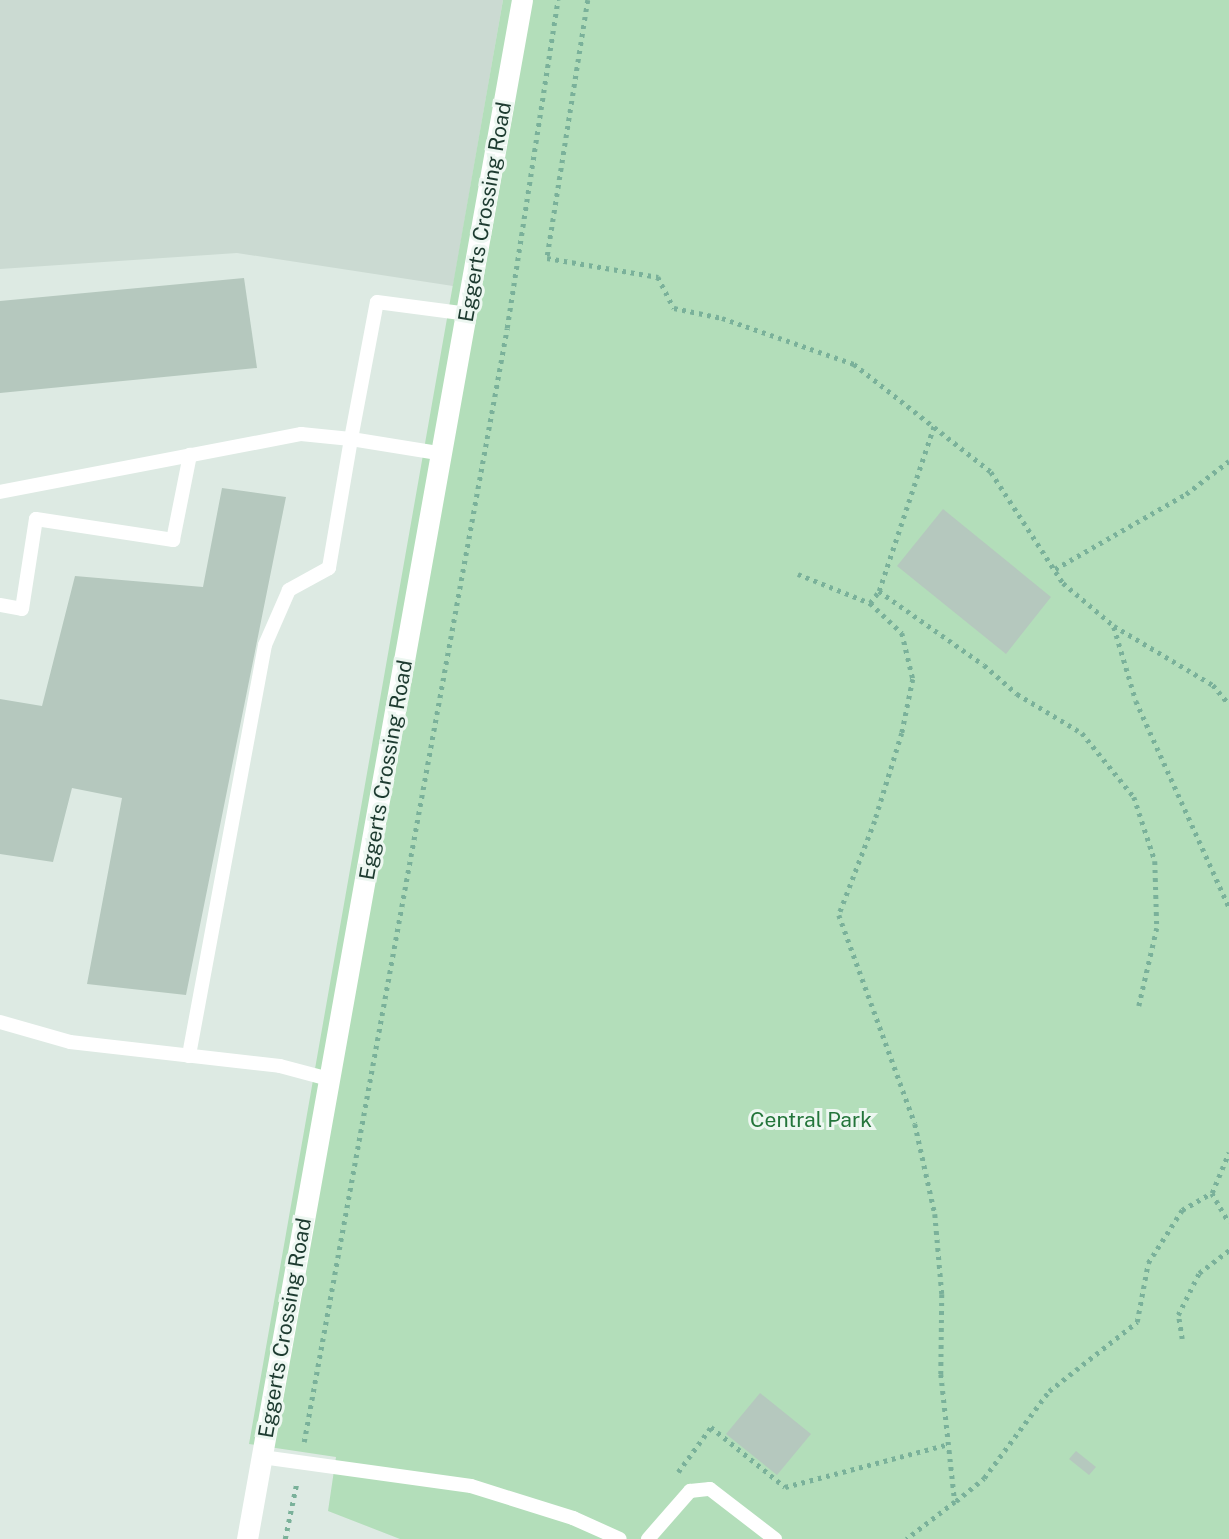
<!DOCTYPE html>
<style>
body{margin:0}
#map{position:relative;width:1229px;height:1539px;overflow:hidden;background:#ddeae3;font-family:"Public Sans",sans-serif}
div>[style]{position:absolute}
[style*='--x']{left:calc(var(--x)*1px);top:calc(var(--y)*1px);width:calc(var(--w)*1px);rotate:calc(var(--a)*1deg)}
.built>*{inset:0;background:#cbdad2}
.green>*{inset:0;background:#b3deba}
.building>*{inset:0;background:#b5c8be}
.path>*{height:4.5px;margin-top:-2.25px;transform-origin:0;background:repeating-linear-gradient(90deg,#7ab19a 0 3.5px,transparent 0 8.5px)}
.service>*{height:14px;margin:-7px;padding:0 7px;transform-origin:7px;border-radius:7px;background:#fff}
.tertiary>*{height:21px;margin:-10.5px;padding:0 10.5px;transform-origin:10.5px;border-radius:10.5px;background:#fff}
span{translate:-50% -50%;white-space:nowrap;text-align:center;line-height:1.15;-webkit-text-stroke:6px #edf7f1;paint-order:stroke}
.street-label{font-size:21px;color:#1d3b30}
.park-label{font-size:21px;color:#24753b}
</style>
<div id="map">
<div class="built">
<div style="clip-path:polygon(0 0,503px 0,453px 286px,237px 253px,0 269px)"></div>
</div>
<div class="green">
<div style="clip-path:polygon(503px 0,1229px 0,1229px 1539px,400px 1539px,328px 1511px,336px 1457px,249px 1444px)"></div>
</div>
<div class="building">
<div style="clip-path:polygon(244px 278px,257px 368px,0 393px,0 301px)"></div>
<div style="clip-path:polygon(222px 488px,286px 497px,186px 995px,87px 984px,122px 798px,72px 788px,53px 862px,0 854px,0 699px,42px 706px,75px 576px,203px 587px)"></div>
<div style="clip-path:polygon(943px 509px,1051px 597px,1006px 654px,897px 566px)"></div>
<div style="clip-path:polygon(760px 1393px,811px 1434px,777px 1475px,726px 1434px)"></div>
<div style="clip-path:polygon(1076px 1451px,1096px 1467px,1089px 1475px,1069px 1459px)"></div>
</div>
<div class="path">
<div style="--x:588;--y:0;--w:261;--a:99"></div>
<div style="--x:547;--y:258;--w:113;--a:9.7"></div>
<div style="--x:658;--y:277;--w:35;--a:63"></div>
<div style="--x:674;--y:308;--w:49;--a:11.8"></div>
<div style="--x:722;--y:318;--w:140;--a:19.2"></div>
<div style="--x:854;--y:364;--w:174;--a:38.2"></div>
<div style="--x:991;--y:472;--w:132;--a:57"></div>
<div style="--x:1063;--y:583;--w:67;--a:40.1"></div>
<div style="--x:1114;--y:626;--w:115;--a:30.8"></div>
<div style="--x:1213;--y:685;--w:25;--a:50"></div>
<div style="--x:1055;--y:569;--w:151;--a:-29.8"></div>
<div style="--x:1186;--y:494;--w:54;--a:-37.5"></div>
<div style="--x:798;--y:574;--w:78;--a:21.9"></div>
<div style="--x:870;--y:603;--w:15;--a:-53"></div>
<div style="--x:879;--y:591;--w:174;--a:-71.6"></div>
<div style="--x:879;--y:591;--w:128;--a:35.2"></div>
<div style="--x:984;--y:665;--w:44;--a:41.3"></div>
<div style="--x:1017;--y:694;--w:76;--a:31"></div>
<div style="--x:1082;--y:733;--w:82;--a:50.9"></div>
<div style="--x:1134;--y:797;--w:67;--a:71.8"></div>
<div style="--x:1155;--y:861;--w:67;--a:88.3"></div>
<div style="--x:1157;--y:928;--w:80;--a:103"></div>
<div style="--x:870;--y:603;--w:44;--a:43.2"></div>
<div style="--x:902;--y:633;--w:47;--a:76.6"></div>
<div style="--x:913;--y:679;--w:55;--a:101.5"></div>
<div style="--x:902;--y:733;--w:92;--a:107.1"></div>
<div style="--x:875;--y:821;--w:101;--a:111"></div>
<div style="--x:839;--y:915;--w:222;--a:70"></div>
<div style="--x:915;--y:1124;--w:92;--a:77.5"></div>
<div style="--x:935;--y:1214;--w:80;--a:85"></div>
<div style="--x:942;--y:1294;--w:80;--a:90.7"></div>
<div style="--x:941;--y:1374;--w:129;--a:83.8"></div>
<div style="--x:955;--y:1502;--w:61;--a:142.4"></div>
<div style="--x:1114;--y:627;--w:77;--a:73.4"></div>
<div style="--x:1136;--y:701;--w:226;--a:65.7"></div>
<div style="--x:1212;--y:1193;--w:44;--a:-67.5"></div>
<div style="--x:1182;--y:1339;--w:24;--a:-99"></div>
<div style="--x:1178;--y:1315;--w:47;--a:-63.4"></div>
<div style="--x:1199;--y:1273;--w:38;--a:-37"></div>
<div style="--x:304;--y:1442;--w:1132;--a:-79.67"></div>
<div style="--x:507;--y:328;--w:332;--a:-81.2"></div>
<div style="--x:678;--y:1472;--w:56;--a:-53.7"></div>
<div style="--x:711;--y:1427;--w:95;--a:39"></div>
<div style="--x:785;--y:1487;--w:170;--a:-14.7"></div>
<div style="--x:956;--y:1501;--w:36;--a:-39"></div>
<div style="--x:984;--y:1478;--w:109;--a:-53.2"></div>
<div style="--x:1049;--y:1391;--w:112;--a:-38.1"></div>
<div style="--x:1137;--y:1322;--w:60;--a:-79.4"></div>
<div style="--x:1148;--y:1263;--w:63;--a:-57.3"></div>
<div style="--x:1182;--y:1210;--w:34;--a:-30"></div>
<div style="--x:1212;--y:1193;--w:34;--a:60"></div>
<div style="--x:285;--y:1539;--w:59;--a:-78.3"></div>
</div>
<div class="service">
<div style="--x:444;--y:454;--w:94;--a:-170.8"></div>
<div style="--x:351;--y:439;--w:139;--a:-79.3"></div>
<div style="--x:377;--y:302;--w:92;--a:7.5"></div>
<div style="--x:0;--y:492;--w:307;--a:-10.9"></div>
<div style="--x:301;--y:434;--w:50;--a:5.7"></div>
<div style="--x:351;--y:439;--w:131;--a:99.7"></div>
<div style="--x:329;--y:568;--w:46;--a:151.2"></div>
<div style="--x:289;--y:590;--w:60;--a:113.6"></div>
<div style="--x:265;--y:645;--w:418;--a:100.5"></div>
<div style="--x:0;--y:605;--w:22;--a:10"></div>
<div style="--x:22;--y:609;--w:91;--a:-81.2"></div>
<div style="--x:36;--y:519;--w:139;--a:8.7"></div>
<div style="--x:173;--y:540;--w:87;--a:-78.7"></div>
<div style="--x:0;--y:1022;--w:73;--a:15.9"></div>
<div style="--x:70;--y:1042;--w:211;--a:6.5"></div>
<div style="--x:280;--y:1066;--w:51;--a:14.9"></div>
<div style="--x:262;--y:1457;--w:211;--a:7.9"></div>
<div style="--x:471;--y:1486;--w:107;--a:17.4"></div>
<div style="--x:573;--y:1518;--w:51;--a:24.1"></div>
<div style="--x:648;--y:1539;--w:64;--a:-48.8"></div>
<div style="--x:690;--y:1491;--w:20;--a:-6"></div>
<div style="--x:710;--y:1489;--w:82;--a:37.6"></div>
</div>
<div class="tertiary">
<div style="--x:247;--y:1539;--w:1563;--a:-79.87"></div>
</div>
<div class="street-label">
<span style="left:485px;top:212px;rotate:-80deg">Eggerts Crossing Road</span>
<span style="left:386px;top:770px;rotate:-80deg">Eggerts Crossing Road</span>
<span style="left:285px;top:1328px;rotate:-80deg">Eggerts Crossing Road</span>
</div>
<div class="park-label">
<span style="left:811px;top:1120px">Central Park</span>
</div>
</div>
